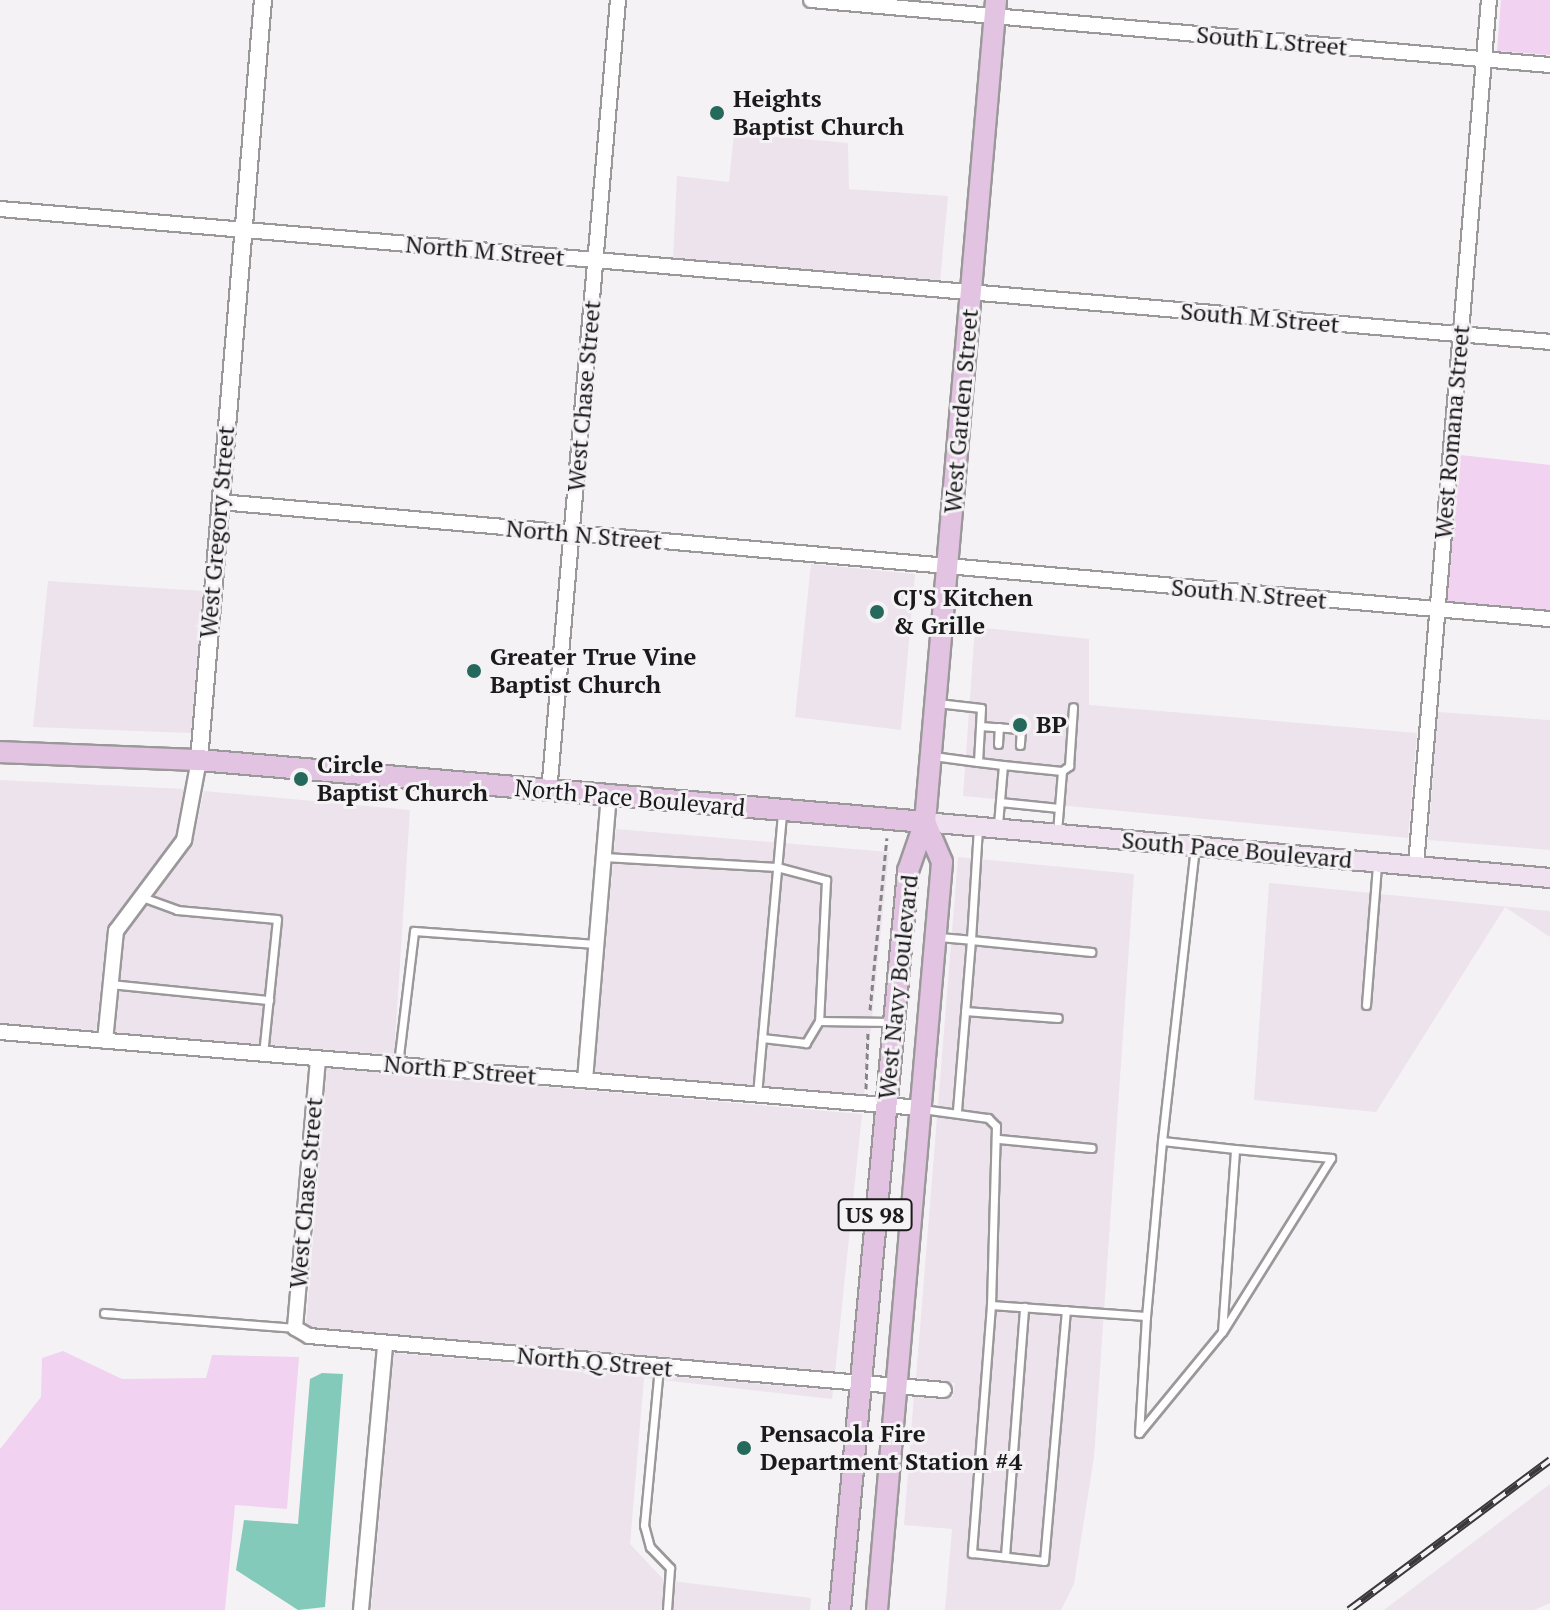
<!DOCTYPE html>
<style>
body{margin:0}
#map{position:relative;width:1550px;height:1610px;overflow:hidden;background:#f5f2f5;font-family:"PT Serif",serif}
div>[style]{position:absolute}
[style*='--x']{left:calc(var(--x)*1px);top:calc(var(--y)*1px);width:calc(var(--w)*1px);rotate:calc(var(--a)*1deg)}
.built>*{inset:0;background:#ece3ec}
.green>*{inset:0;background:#f1d2f0}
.water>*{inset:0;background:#83caba}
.path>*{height:3px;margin-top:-1.5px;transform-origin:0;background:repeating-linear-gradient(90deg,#858385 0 6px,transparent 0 10px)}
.roads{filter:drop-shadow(2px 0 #9b989a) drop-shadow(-2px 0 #9b989a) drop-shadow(0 2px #9b989a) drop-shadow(0 -2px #9b989a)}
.service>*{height:7px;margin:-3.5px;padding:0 3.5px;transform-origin:3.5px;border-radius:3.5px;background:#fff}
.minor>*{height:14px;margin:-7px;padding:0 7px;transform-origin:7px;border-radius:7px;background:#fff}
.tertiary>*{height:16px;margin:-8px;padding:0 8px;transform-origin:8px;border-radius:8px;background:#fff}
.secondary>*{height:18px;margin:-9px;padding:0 9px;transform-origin:9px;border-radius:9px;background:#f0e1f0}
.primary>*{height:20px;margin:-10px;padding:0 10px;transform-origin:10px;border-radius:10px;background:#e2c3e1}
.rail>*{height:8px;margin-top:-4px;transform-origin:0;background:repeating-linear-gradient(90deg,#f5f2f5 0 15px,#3a383a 0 30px);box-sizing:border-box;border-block:2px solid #3a383a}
.dots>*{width:22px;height:22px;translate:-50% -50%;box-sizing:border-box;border:4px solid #f5f2f5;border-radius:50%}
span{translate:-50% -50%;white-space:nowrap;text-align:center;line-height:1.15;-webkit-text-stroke:6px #f5f2f5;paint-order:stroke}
.shield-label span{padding:2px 6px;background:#f5f2f5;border:2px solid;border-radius:6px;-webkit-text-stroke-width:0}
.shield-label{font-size:22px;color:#1b1a1b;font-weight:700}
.street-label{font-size:24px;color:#1b1a1b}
.poi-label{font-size:24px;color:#1b1a1b;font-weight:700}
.left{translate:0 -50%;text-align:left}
</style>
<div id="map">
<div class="built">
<div style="clip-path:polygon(734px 133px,848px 143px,849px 189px,948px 196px,940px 282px,673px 259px,677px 176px,729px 182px)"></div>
<div style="clip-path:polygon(811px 564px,915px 574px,901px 730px,795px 717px)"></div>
<div style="clip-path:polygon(48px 581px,203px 591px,191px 733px,33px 727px)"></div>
<div style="clip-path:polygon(975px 627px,1089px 639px,1089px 705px,1417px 733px,1408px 838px,963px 796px)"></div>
<div style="clip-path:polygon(1438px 712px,1550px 720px,1550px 850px,1428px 840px)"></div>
<div style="clip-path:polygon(0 780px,184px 789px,175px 837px,107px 927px,96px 1032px,0 1023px)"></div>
<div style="clip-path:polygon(204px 791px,410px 810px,394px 1055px,115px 1033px,125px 934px,192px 845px)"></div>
<div style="clip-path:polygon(616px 829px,889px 852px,864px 1096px,595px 1072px)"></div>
<div style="clip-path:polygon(958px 857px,1134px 874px,1094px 1457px,1074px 1584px,1061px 1610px,945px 1610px,952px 1529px,904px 1525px,914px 1395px,952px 1399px,955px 1383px,916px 1378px)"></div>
<div style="clip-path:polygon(1269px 883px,1550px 911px,1550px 937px,1505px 907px,1376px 1112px,1254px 1100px)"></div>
<div style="clip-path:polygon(327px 1068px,862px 1114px,835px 1373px,312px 1328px,306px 1324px)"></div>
<div style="clip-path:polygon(394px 1353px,833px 1390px,832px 1399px,644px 1378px,630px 1544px,664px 1580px,811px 1598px,810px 1610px,371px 1610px)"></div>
<div style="clip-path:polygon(1550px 1484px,1550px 1603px,1534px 1610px,1384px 1610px)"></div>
</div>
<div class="green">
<div style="clip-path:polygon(1501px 0,1550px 0,1550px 55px,1497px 51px)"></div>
<div style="clip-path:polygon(1460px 455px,1550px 465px,1550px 611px,1447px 602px)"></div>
<div style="clip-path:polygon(63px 1351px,122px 1379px,206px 1378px,212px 1355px,299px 1357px,287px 1509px,235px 1505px,225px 1610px,0 1610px,0 1449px,41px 1397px,42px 1358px)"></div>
</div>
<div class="water">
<div style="clip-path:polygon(322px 1373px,343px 1374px,325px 1607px,298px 1610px,236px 1570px,244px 1520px,298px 1524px,310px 1379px)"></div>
</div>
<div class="path">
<div style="--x:870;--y:1010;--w:173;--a:-84.4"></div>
<div style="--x:866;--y:1089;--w:56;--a:-88"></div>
</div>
<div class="roads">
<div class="service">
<div style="--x:980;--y:726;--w:41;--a:4.2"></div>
<div style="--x:1021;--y:729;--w:16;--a:94"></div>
<div style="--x:998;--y:744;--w:17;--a:-87"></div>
<div style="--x:933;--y:756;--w:45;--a:7.6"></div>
<div style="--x:978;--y:762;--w:54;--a:-86.8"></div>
<div style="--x:981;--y:708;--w:44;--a:-173.5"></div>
<div style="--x:978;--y:762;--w:25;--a:7"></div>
<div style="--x:1003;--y:765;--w:60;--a:94.8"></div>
<div style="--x:1003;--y:765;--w:59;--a:5.8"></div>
<div style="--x:1062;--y:771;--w:61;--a:94.7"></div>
<div style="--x:1062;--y:771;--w:9;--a:-36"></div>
<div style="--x:1069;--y:766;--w:59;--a:-86.1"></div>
<div style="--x:1000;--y:802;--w:59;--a:5.8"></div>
<div style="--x:978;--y:828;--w:112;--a:93.6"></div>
<div style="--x:971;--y:940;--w:121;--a:5.7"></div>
<div style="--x:604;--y:857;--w:173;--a:3.3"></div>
<div style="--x:777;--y:867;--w:51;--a:14.9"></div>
<div style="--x:826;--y:880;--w:141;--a:92.8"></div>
<div style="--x:819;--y:1021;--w:26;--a:121"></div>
<div style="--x:806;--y:1043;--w:44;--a:-173.5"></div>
<div style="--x:762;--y:1038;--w:57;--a:95"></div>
<div style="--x:142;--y:897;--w:37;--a:20"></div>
<div style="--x:177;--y:910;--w:100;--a:5.1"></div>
<div style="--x:277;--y:919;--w:136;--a:95.9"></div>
<div style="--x:939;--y:937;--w:32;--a:5"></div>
<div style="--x:971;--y:940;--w:173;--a:94.7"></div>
<div style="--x:111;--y:984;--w:159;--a:5.8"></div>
<div style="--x:1366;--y:1005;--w:141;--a:-85.5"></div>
<div style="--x:965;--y:1011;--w:93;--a:4.3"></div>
<div style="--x:819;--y:1021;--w:72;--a:0.8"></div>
<div style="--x:762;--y:1038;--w:225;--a:-84.9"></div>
<div style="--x:398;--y:1064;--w:134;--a:-83.1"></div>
<div style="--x:414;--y:931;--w:182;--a:4.1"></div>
<div style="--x:922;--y:1109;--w:67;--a:7.8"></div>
<div style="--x:988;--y:1118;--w:11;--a:45"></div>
<div style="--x:996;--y:1126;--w:179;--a:91.6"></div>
<div style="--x:991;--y:1305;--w:155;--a:4.1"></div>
<div style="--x:1146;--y:1316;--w:117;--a:93.4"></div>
<div style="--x:1139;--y:1433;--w:131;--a:-50.6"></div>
<div style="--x:1222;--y:1332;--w:183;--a:-85.9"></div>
<div style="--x:1235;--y:1149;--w:73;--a:-173.7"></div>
<div style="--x:1162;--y:1141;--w:176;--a:95.2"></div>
<div style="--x:999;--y:1139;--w:93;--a:5.5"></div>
<div style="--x:1162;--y:1141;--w:294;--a:-83.6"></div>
<div style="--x:991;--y:1305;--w:249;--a:94.4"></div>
<div style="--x:972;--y:1553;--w:72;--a:6.3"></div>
<div style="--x:1044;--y:1561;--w:252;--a:-85"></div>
<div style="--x:104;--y:1313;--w:192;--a:4.5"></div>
<div style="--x:1223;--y:1331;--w:204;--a:-58"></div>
<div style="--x:1331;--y:1158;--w:96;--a:-174.6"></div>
<div style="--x:659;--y:1367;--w:159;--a:95.4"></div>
<div style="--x:644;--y:1525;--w:23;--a:75"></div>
<div style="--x:650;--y:1547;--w:29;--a:46"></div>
<div style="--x:670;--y:1568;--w:42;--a:94.1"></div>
<div style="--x:1005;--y:1556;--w:250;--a:-85.6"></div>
</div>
<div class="minor">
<div style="--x:811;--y:0;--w:742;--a:5.03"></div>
<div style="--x:0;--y:209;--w:1556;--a:4.9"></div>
<div style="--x:220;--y:502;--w:1335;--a:5.03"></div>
<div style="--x:549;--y:792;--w:795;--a:-85.02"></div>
<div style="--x:1416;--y:865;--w:868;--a:-85.18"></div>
<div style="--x:0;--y:1032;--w:923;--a:4.72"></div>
<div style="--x:105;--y:1041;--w:111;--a:-84.3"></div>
<div style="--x:116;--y:931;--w:114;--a:-53.2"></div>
<div style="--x:184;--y:840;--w:81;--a:-79.4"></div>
<div style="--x:318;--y:1059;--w:270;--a:94.9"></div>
<div style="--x:295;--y:1328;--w:16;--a:30"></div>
<div style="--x:309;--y:1336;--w:637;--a:4.86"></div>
<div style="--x:585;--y:1080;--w:284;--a:-85.2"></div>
<div style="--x:361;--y:1610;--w:267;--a:-84.8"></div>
</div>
<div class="tertiary">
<div style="--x:199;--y:760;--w:763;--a:-85.19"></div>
</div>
<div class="secondary">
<div style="--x:925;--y:822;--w:628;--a:5.12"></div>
</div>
<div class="primary">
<div style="--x:0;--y:752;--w:199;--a:2.3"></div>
<div style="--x:199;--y:760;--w:729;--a:4.88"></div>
<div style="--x:840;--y:1610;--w:742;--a:-84.74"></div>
<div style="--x:908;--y:871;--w:52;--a:-70.9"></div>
<div style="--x:925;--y:822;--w:825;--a:-85.06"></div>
<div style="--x:877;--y:1610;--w:751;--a:-85.03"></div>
<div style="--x:942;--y:862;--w:43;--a:-113"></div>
</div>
</div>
<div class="rail">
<div style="--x:1349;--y:1610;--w:251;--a:-36.7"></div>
</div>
<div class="dots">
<div style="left:717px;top:113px;background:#24695c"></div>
<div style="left:877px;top:612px;background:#24695c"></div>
<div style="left:474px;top:671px;background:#24695c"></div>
<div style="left:1020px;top:725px;background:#24695c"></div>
<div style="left:301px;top:779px;background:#24695c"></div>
<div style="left:744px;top:1448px;background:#24695c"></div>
</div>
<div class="shield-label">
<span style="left:875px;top:1215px">US 98</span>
</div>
<div class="street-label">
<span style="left:1272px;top:41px;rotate:5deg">South L Street</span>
<span style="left:485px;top:251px;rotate:5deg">North M Street</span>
<span style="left:1260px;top:318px;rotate:5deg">South M Street</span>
<span style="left:584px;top:396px;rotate:-85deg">West Chase Street</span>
<span style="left:961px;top:411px;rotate:-85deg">West Garden Street</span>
<span style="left:1452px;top:432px;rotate:-85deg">West Romana Street</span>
<span style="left:217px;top:532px;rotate:-85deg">West Gregory Street</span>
<span style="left:584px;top:535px;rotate:5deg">North N Street</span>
<span style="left:1249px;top:594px;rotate:5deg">South N Street</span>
<span style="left:630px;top:798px;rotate:5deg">North Pace Boulevard</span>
<span style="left:1237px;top:850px;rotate:5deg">South Pace Boulevard</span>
<span style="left:898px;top:987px;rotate:-84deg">West Navy Boulevard</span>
<span style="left:460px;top:1070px;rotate:5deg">North P Street</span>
<span style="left:306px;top:1193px;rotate:-85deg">West Chase Street</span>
<span style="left:595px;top:1362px;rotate:5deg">North Q Street</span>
</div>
<div class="poi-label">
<span class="left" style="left:733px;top:113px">Heights<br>Baptist Church</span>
<span class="left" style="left:893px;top:612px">CJ'S Kitchen<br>&amp; Grille</span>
<span class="left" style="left:490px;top:671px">Greater True Vine<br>Baptist Church</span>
<span class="left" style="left:1036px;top:725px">BP</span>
<span class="left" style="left:317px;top:779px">Circle<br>Baptist Church</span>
<span class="left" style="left:760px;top:1448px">Pensacola Fire<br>Department Station #4</span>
</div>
</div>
